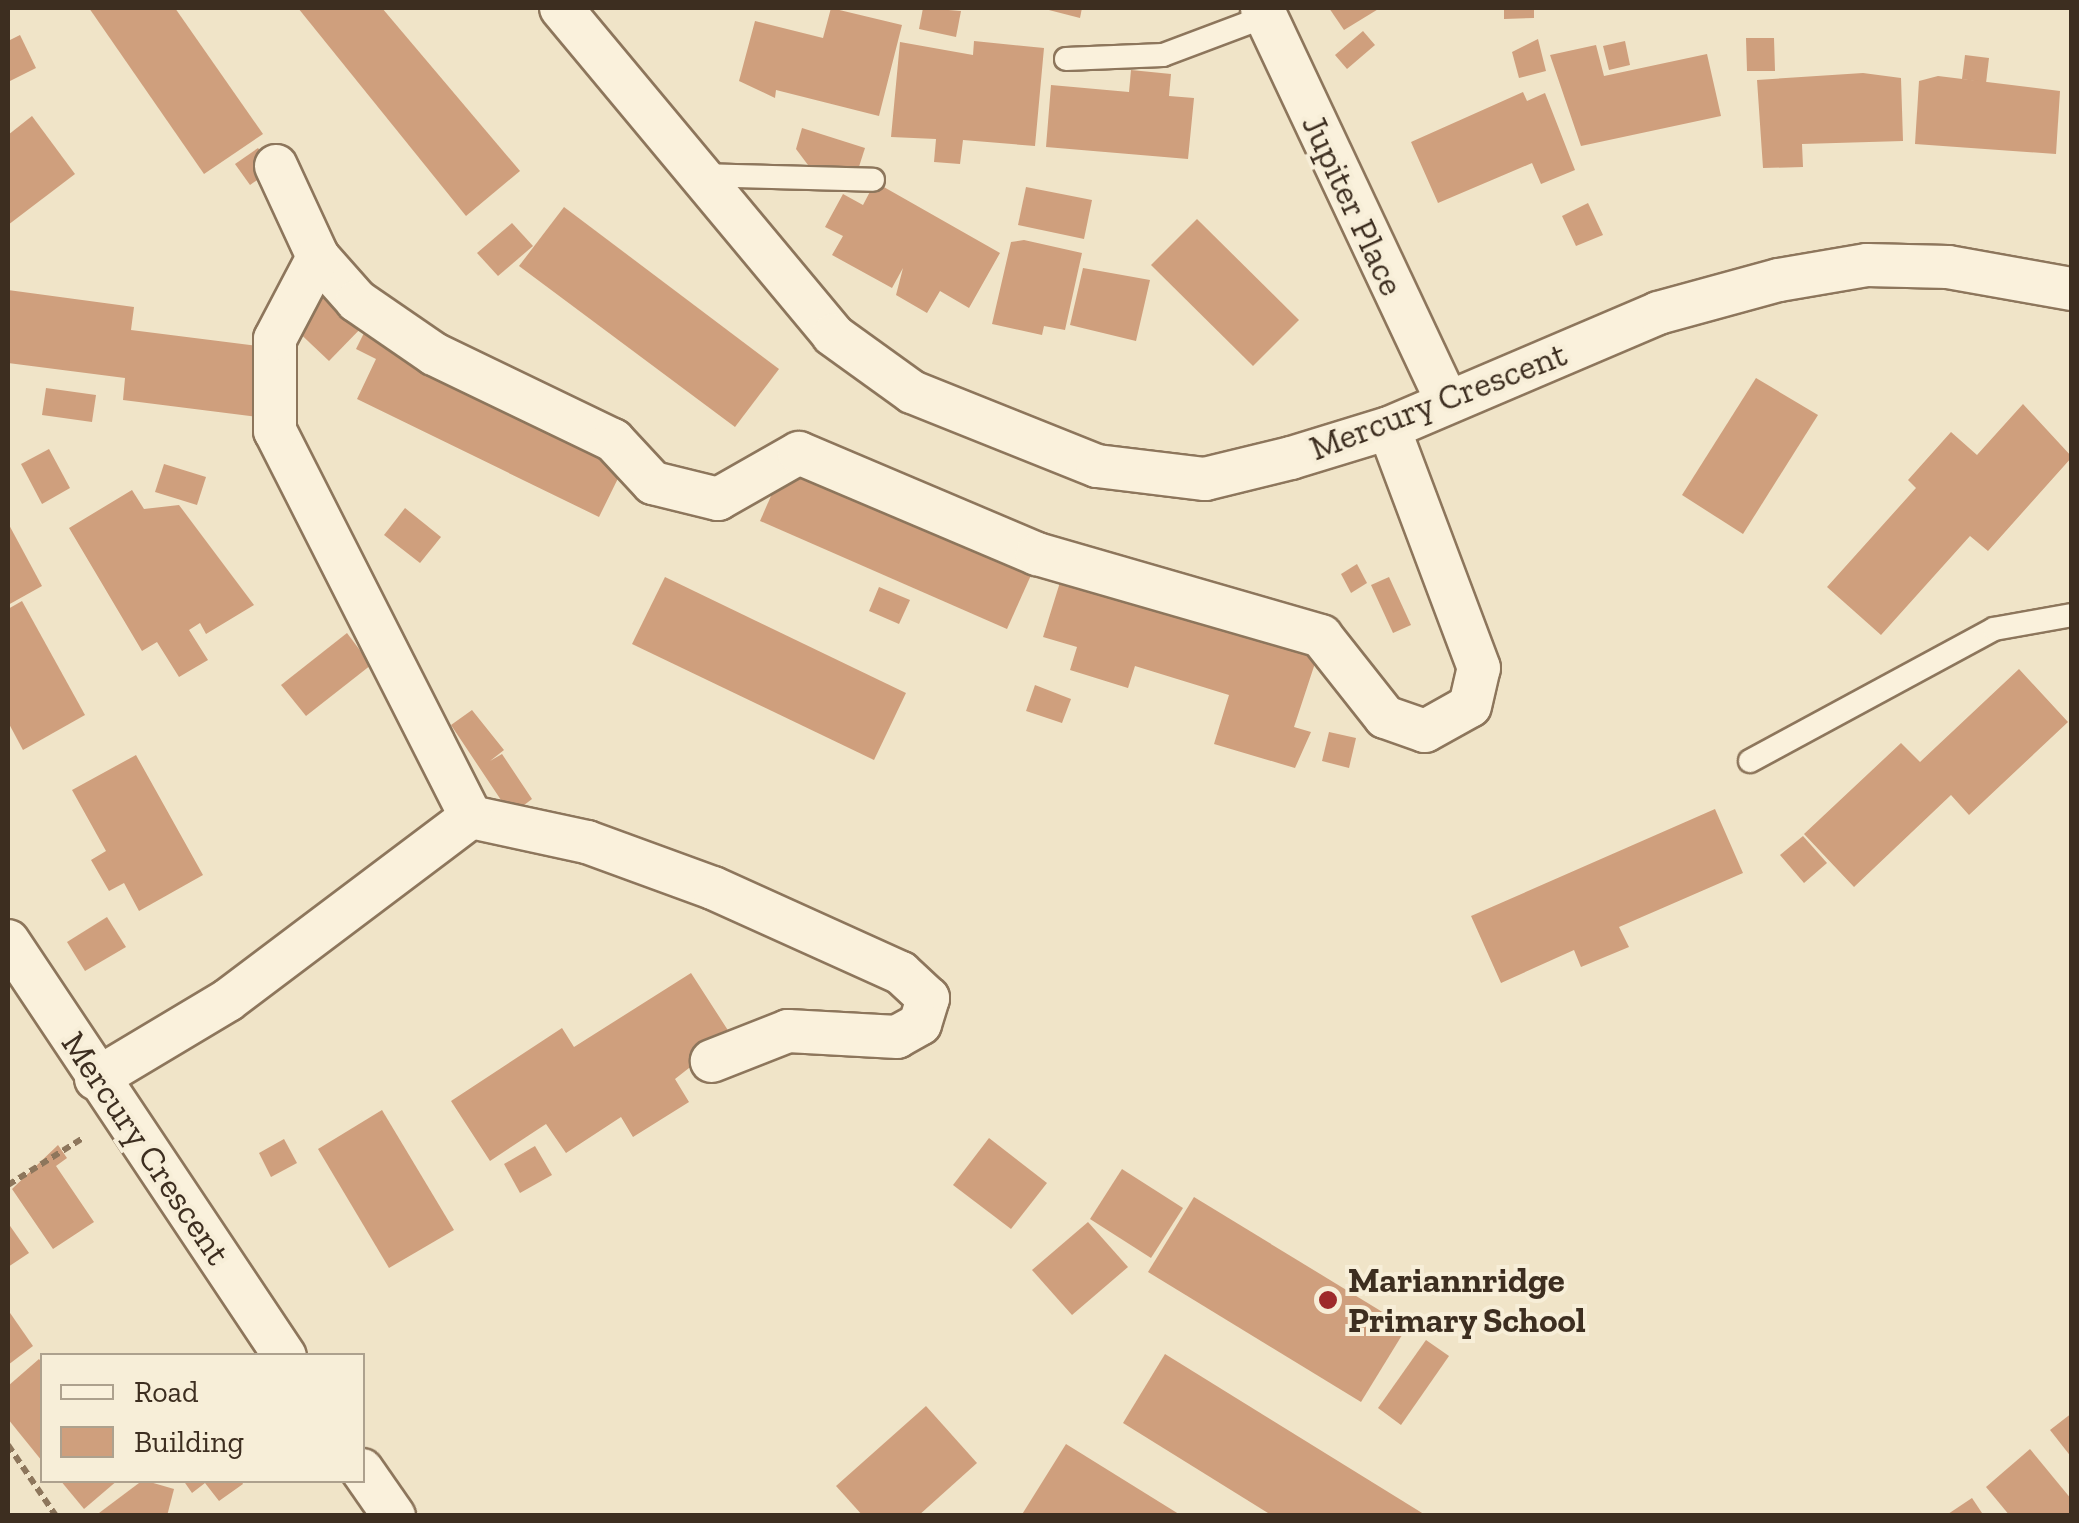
<!DOCTYPE html>
<style>
body{margin:0}
#map{position:relative;width:2079px;height:1523px;overflow:hidden;background:#f0e4c8;font-family:"Zilla Slab",serif}
div>[style]{position:absolute}
[style*='--x']{left:calc(var(--x)*1px);top:calc(var(--y)*1px);width:calc(var(--w)*1px);rotate:calc(var(--a)*1deg)}
.building>*{inset:0;background:#cf9f7d}
.path>*{height:6px;margin-top:-3px;transform-origin:0;background:repeating-linear-gradient(90deg,#8d765c 0 8px,transparent 0 13px)}
.roads{filter:drop-shadow(2px 0 #8d765c) drop-shadow(-2px 0 #8d765c) drop-shadow(0 2px #8d765c) drop-shadow(0 -2px #8d765c)}
.lane>*{height:22px;margin:-11px;padding:0 11px;transform-origin:11px;border-radius:11px;background:#faf1dc}
.street>*{height:42px;margin:-21px;padding:0 21px;transform-origin:21px;border-radius:21px;background:#faf1dc}
.dots>*{width:28px;height:28px;translate:-50% -50%;box-sizing:border-box;border:5px solid #f7eed8;border-radius:50%}
span{translate:-50% -50%;white-space:nowrap;text-align:center;line-height:1.15;-webkit-text-stroke:8px #f7eed8;paint-order:stroke}
.street-label{font-size:35px;color:#3d2e20}
.poi-label{font-size:35px;color:#3d2e20;font-weight:700}
.left{translate:0 -50%;text-align:left}
.frame{position:absolute;inset:0;border:10px solid #3d2e20;pointer-events:none}
.legend{position:absolute;left:40px;top:1353px;width:325px;height:130px;box-sizing:border-box;background:#f7eed8;border:2px solid #ada18e;margin:0;padding:12px 18px;list-style:none;font-size:30px;color:#3d2e20}
.legend li{display:flex;align-items:center;gap:20px;height:50px}
.legend b{width:50px;border:2px solid #ada18e}
</style>
<div id="map">
<div class="building">
<div style="clip-path:polygon(89px 8px,175px 8px,263px 134px,204px 174px)"></div>
<div style="clip-path:polygon(298px 8px,382px 8px,520px 171px,466px 216px)"></div>
<div style="clip-path:polygon(831px 8px,902px 25px,879px 116px,776px 90px,775px 98px,739px 81px,755px 21px,823px 38px)"></div>
<div style="clip-path:polygon(923px 8px,961px 11px,956px 37px,919px 29px)"></div>
<div style="clip-path:polygon(1041px 8px,1082px 8px,1080px 18px)"></div>
<div style="clip-path:polygon(1329px 8px,1380px 8px,1344px 30px)"></div>
<div style="clip-path:polygon(1504px 8px,1534px 8px,1534px 18px,1504px 19px)"></div>
<div style="clip-path:polygon(1363px 31px,1375px 45px,1347px 69px,1335px 55px)"></div>
<div style="clip-path:polygon(20px 35px,36px 68px,8px 82px,8px 41px)"></div>
<div style="clip-path:polygon(1746px 38px,1774px 38px,1775px 71px,1747px 71px)"></div>
<div style="clip-path:polygon(1538px 39px,1546px 71px,1519px 78px,1512px 52px)"></div>
<div style="clip-path:polygon(974px 41px,1044px 48px,1035px 146px,963px 140px,960px 164px,934px 162px,936px 139px,891px 137px,900px 42px,973px 55px)"></div>
<div style="clip-path:polygon(1625px 41px,1630px 65px,1609px 70px,1603px 46px)"></div>
<div style="clip-path:polygon(1596px 45px,1604px 76px,1707px 54px,1721px 116px,1581px 146px,1550px 55px)"></div>
<div style="clip-path:polygon(1965px 55px,1989px 58px,1986px 83px,1962px 79px)"></div>
<div style="clip-path:polygon(1131px 70px,1171px 74px,1169px 96px,1194px 98px,1188px 159px,1046px 147px,1051px 85px,1129px 92px)"></div>
<div style="clip-path:polygon(1863px 73px,1901px 78px,1903px 141px,1802px 144px,1803px 167px,1763px 168px,1757px 80px)"></div>
<div style="clip-path:polygon(1938px 76px,2060px 91px,2056px 154px,1915px 144px,1919px 81px)"></div>
<div style="clip-path:polygon(1523px 92px,1527px 101px,1545px 93px,1575px 170px,1541px 184px,1532px 163px,1438px 203px,1411px 142px)"></div>
<div style="clip-path:polygon(32px 116px,75px 174px,8px 225px,8px 135px)"></div>
<div style="clip-path:polygon(802px 128px,865px 148px,856px 176px,814px 173px,796px 149px)"></div>
<div style="clip-path:polygon(258px 148px,273px 169px,250px 185px,235px 164px)"></div>
<div style="clip-path:polygon(875px 182px,1000px 253px,969px 308px,940px 291px,927px 313px,896px 295px,903px 268px,892px 288px,832px 255px,843px 236px,825px 227px,843px 194px,863px 205px)"></div>
<div style="clip-path:polygon(1026px 187px,1092px 200px,1084px 239px,1018px 225px)"></div>
<div style="clip-path:polygon(1588px 203px,1603px 235px,1576px 246px,1562px 216px)"></div>
<div style="clip-path:polygon(564px 207px,779px 369px,735px 427px,519px 266px)"></div>
<div style="clip-path:polygon(1197px 219px,1299px 320px,1253px 366px,1151px 265px)"></div>
<div style="clip-path:polygon(512px 223px,533px 246px,498px 276px,477px 253px)"></div>
<div style="clip-path:polygon(1024px 240px,1082px 253px,1065px 330px,1044px 326px,1042px 335px,992px 324px,1011px 242px)"></div>
<div style="clip-path:polygon(1083px 268px,1150px 280px,1136px 341px,1070px 325px)"></div>
<div style="clip-path:polygon(328px 285px,366px 323px,329px 361px,290px 324px)"></div>
<div style="clip-path:polygon(8px 290px,134px 307px,131px 330px,267px 347px,258px 417px,123px 400px,125px 378px,8px 363px)"></div>
<div style="clip-path:polygon(369px 323px,631px 452px,599px 517px,357px 399px,376px 359px,356px 349px)"></div>
<div style="clip-path:polygon(1756px 378px,1818px 415px,1743px 534px,1682px 495px)"></div>
<div style="clip-path:polygon(46px 388px,96px 395px,92px 422px,42px 415px)"></div>
<div style="clip-path:polygon(2023px 404px,2072px 457px,1988px 551px,1970px 536px,1881px 635px,1827px 587px,1916px 488px,1908px 480px,1951px 432px,1977px 455px)"></div>
<div style="clip-path:polygon(49px 449px,70px 488px,42px 504px,21px 464px)"></div>
<div style="clip-path:polygon(789px 455px,1036px 564px,1007px 629px,760px 521px)"></div>
<div style="clip-path:polygon(164px 464px,206px 477px,197px 505px,155px 492px)"></div>
<div style="clip-path:polygon(132px 490px,144px 509px,179px 505px,254px 605px,206px 634px,200px 623px,189px 630px,208px 660px,179px 677px,157px 642px,142px 651px,69px 528px)"></div>
<div style="clip-path:polygon(405px 508px,441px 537px,420px 563px,384px 535px)"></div>
<div style="clip-path:polygon(8px 523px,42px 586px,8px 605px)"></div>
<div style="clip-path:polygon(1066px 563px,1322px 642px,1294px 727px,1311px 732px,1295px 768px,1214px 744px,1229px 695px,1135px 666px,1128px 688px,1070px 670px,1077px 647px,1043px 637px)"></div>
<div style="clip-path:polygon(1357px 564px,1367px 583px,1351px 593px,1341px 574px)"></div>
<div style="clip-path:polygon(665px 577px,906px 693px,874px 760px,632px 644px)"></div>
<div style="clip-path:polygon(1389px 577px,1411px 625px,1393px 633px,1371px 585px)"></div>
<div style="clip-path:polygon(879px 587px,910px 600px,899px 624px,869px 611px)"></div>
<div style="clip-path:polygon(22px 601px,85px 715px,23px 750px,8px 722px,8px 609px)"></div>
<div style="clip-path:polygon(347px 633px,371px 665px,306px 716px,281px 685px)"></div>
<div style="clip-path:polygon(2019px 669px,2068px 722px,1969px 815px,1951px 795px,1854px 887px,1804px 834px,1901px 743px,1920px 762px)"></div>
<div style="clip-path:polygon(1035px 685px,1071px 699px,1062px 723px,1026px 711px)"></div>
<div style="clip-path:polygon(472px 710px,504px 750px,490px 761px,502px 754px,532px 799px,511px 815px,451px 725px)"></div>
<div style="clip-path:polygon(1329px 732px,1356px 738px,1349px 768px,1322px 761px)"></div>
<div style="clip-path:polygon(136px 755px,203px 875px,139px 911px,124px 883px,109px 891px,91px 860px,106px 851px,72px 790px)"></div>
<div style="clip-path:polygon(1715px 809px,1743px 873px,1619px 927px,1629px 947px,1581px 967px,1574px 950px,1501px 983px,1471px 916px)"></div>
<div style="clip-path:polygon(1803px 836px,1827px 863px,1804px 883px,1780px 855px)"></div>
<div style="clip-path:polygon(107px 917px,126px 947px,85px 971px,67px 942px)"></div>
<div style="clip-path:polygon(691px 973px,731px 1035px,675px 1079px,689px 1102px,633px 1137px,621px 1117px,566px 1153px,546px 1124px,490px 1161px,451px 1101px,562px 1028px,574px 1047px)"></div>
<div style="clip-path:polygon(382px 1110px,454px 1230px,389px 1268px,318px 1149px)"></div>
<div style="clip-path:polygon(989px 1138px,1047px 1183px,1011px 1229px,953px 1185px)"></div>
<div style="clip-path:polygon(284px 1139px,297px 1163px,271px 1177px,259px 1153px)"></div>
<div style="clip-path:polygon(58px 1145px,67px 1158px,56px 1166px,94px 1222px,53px 1249px,12px 1189px)"></div>
<div style="clip-path:polygon(535px 1146px,552px 1175px,520px 1193px,504px 1164px)"></div>
<div style="clip-path:polygon(1122px 1169px,1183px 1208px,1151px 1258px,1090px 1219px)"></div>
<div style="clip-path:polygon(1194px 1197px,1407px 1327px,1361px 1402px,1148px 1272px)"></div>
<div style="clip-path:polygon(1088px 1222px,1128px 1267px,1072px 1315px,1032px 1270px)"></div>
<div style="clip-path:polygon(8px 1223px,29px 1253px,8px 1267px)"></div>
<div style="clip-path:polygon(8px 1310px,33px 1346px,8px 1365px)"></div>
<div style="clip-path:polygon(1426px 1340px,1449px 1356px,1401px 1425px,1378px 1408px)"></div>
<div style="clip-path:polygon(1165px 1354px,1427px 1516px,1273px 1516px,1123px 1423px)"></div>
<div style="clip-path:polygon(39px 1359px,42px 1363px,42px 1461px,8px 1419px,8px 1386px)"></div>
<div style="clip-path:polygon(926px 1406px,977px 1463px,918px 1516px,863px 1516px,836px 1486px)"></div>
<div style="clip-path:polygon(2072px 1413px,2072px 1458px,2050px 1430px)"></div>
<div style="clip-path:polygon(1066px 1444px,1182px 1516px,1021px 1516px)"></div>
<div style="clip-path:polygon(2030px 1449px,2072px 1500px,2069px 1516px,2010px 1516px,1986px 1487px)"></div>
<div style="clip-path:polygon(60px 1480px,118px 1480px,84px 1509px)"></div>
<div style="clip-path:polygon(143px 1480px,174px 1489px,167px 1516px,95px 1516px)"></div>
<div style="clip-path:polygon(183px 1480px,241px 1480px,243px 1484px,219px 1501px,205px 1483px,192px 1493px)"></div>
<div style="clip-path:polygon(1972px 1498px,1984px 1516px,1945px 1516px)"></div>
</div>
<div class="path">
<div style="--x:8;--y:1185;--w:89;--a:-32.1"></div>
<div style="--x:8;--y:1445;--w:86;--a:55.9"></div>
</div>
<div class="roads">
<div class="lane">
<div style="--x:1066;--y:59;--w:97;--a:-2.4"></div>
<div style="--x:1163;--y:55;--w:108;--a:-20.6"></div>
<div style="--x:699;--y:175;--w:174;--a:1.6"></div>
<div style="--x:1750;--y:761;--w:277;--a:-28.4"></div>
<div style="--x:1994;--y:629;--w:79;--a:-10.2"></div>
</div>
<div class="street">
<div style="--x:561;--y:8;--w:425;--a:50.2"></div>
<div style="--x:833;--y:335;--w:97;--a:35.8"></div>
<div style="--x:912;--y:392;--w:199;--a:21.8"></div>
<div style="--x:1097;--y:466;--w:109;--a:6.9"></div>
<div style="--x:1205;--y:479;--w:89;--a:-13.7"></div>
<div style="--x:1291;--y:458;--w:102;--a:-17"></div>
<div style="--x:1389;--y:428;--w:293;--a:-23.1"></div>
<div style="--x:1658;--y:313;--w:125;--a:-15.3"></div>
<div style="--x:1779;--y:280;--w:89;--a:-9.7"></div>
<div style="--x:1867;--y:265;--w:81;--a:1.4"></div>
<div style="--x:1948;--y:267;--w:126;--a:10.1"></div>
<div style="--x:1262;--y:8;--w:435;--a:64.8"></div>
<div style="--x:276;--y:166;--w:100;--a:65.2"></div>
<div style="--x:318;--y:257;--w:59;--a:48.4"></div>
<div style="--x:357;--y:301;--w:93;--a:34.5"></div>
<div style="--x:434;--y:354;--w:199;--a:25.7"></div>
<div style="--x:613;--y:440;--w:59;--a:47.1"></div>
<div style="--x:653;--y:483;--w:67;--a:13.8"></div>
<div style="--x:718;--y:499;--w:93;--a:-29.6"></div>
<div style="--x:799;--y:453;--w:259;--a:23"></div>
<div style="--x:1037;--y:554;--w:296;--a:16.1"></div>
<div style="--x:1321;--y:636;--w:103;--a:51.7"></div>
<div style="--x:1385;--y:717;--w:42;--a:19.3"></div>
<div style="--x:1425;--y:731;--w:51;--a:-29.1"></div>
<div style="--x:1470;--y:706;--w:39;--a:-77"></div>
<div style="--x:1479;--y:668;--w:256;--a:-110.6"></div>
<div style="--x:471;--y:817;--w:119;--a:12.2"></div>
<div style="--x:587;--y:842;--w:134;--a:20.1"></div>
<div style="--x:713;--y:888;--w:206;--a:24.3"></div>
<div style="--x:901;--y:973;--w:37;--a:43"></div>
<div style="--x:928;--y:998;--w:27;--a:107"></div>
<div style="--x:920;--y:1024;--w:26;--a:151"></div>
<div style="--x:897;--y:1037;--w:109;--a:-176.8"></div>
<div style="--x:788;--y:1031;--w:82;--a:158.5"></div>
<div style="--x:8;--y:941;--w:499;--a:56.3"></div>
<div style="--x:96;--y:1079;--w:154;--a:-30.9"></div>
<div style="--x:228;--y:1000;--w:304;--a:-37"></div>
<div style="--x:471;--y:817;--w:433;--a:-116.9"></div>
<div style="--x:275;--y:431;--w:92;--a:-90"></div>
<div style="--x:275;--y:339;--w:93;--a:-62.3"></div>
<div style="--x:362;--y:1470;--w:56;--a:55.2"></div>
</div>
</div>
<div class="dots">
<div style="left:1328px;top:1300px;background:#9e2a2b"></div>
</div>
<div class="street-label">
<span style="left:1353px;top:205px;rotate:65deg">Jupiter Place</span>
<span style="left:1438px;top:401px;rotate:-21deg">Mercury Crescent</span>
<span style="left:146px;top:1148px;rotate:56deg">Mercury Crescent</span>
</div>
<div class="poi-label">
<span class="left" style="left:1348px;top:1300px">Mariannridge<br>Primary School</span>
</div>
<div class="frame"></div>
<ul class="legend">
<li><b style="height:12px;background:#faf1dc"></b>Road</li>
<li><b style="height:28px;background:#cf9f7d"></b>Building</li>
</ul>
</div>
